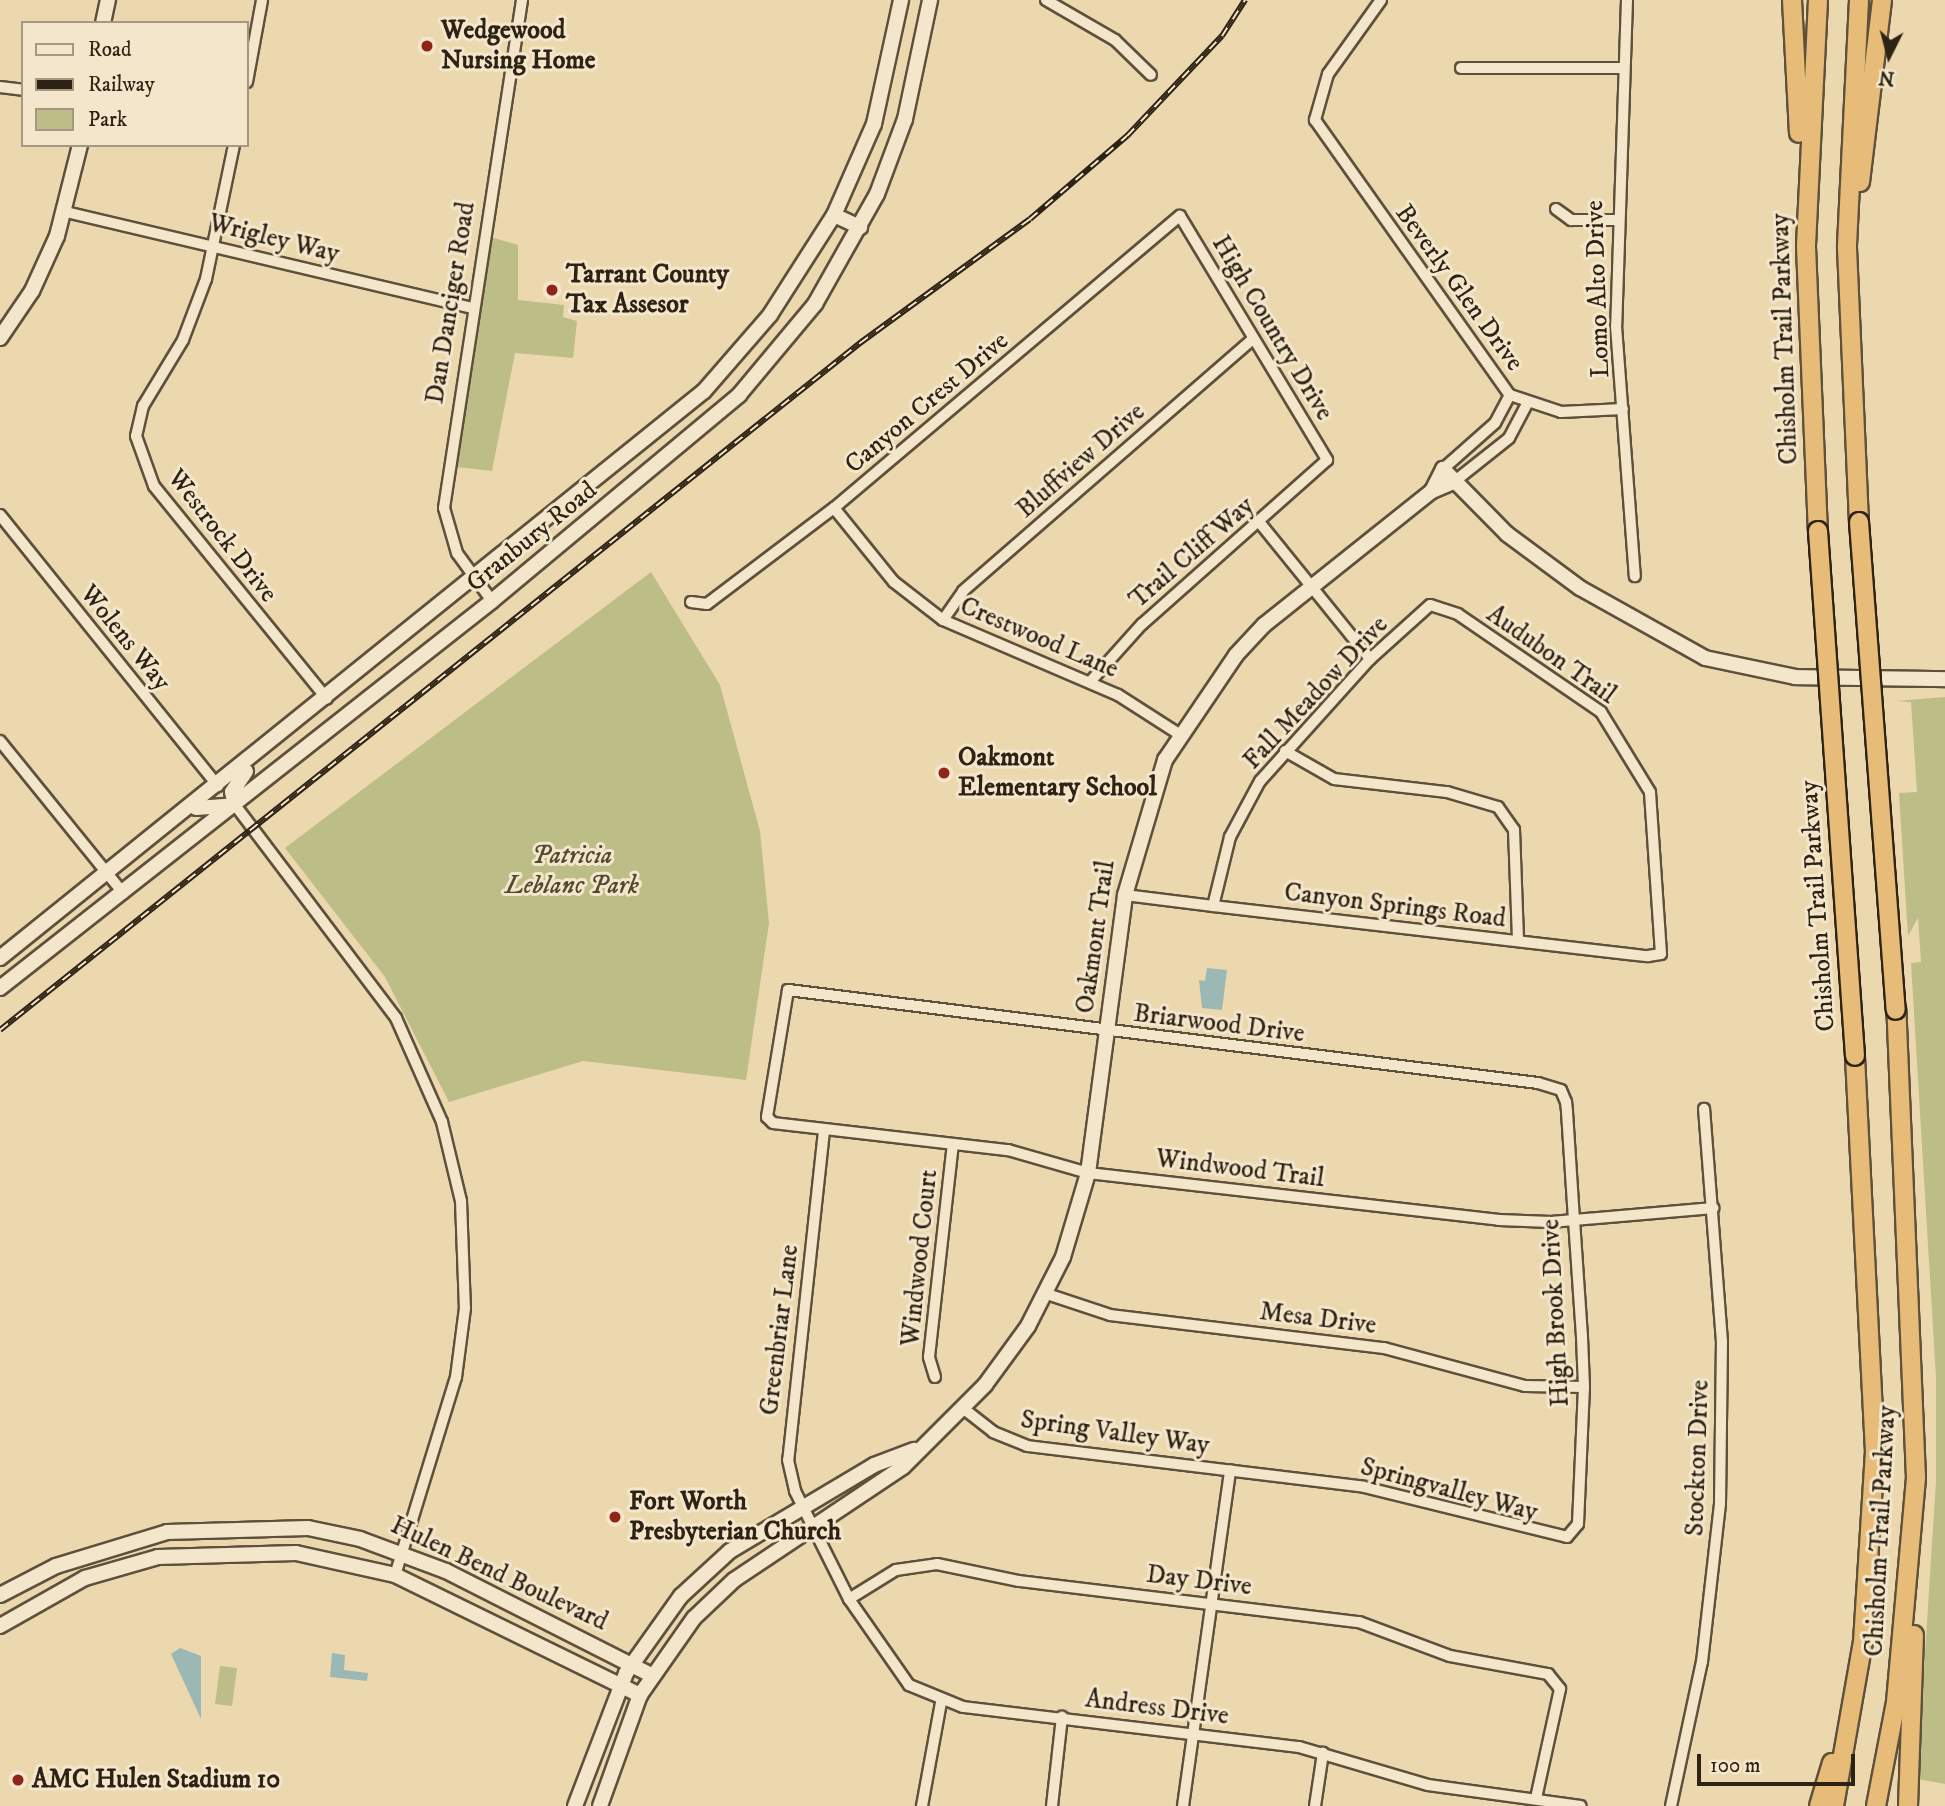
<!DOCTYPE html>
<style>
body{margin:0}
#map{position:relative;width:1945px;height:1806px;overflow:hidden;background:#ecd8af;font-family:"IM FELL DW Pica",serif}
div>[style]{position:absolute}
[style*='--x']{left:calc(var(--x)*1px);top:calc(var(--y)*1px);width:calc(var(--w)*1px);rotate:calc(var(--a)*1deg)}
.green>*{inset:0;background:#bdbd87}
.water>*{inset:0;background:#9cb8b5}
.roads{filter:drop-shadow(2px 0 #5e503b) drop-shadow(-2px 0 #5e503b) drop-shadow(0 2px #5e503b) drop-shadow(0 -2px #5e503b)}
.street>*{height:10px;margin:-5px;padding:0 5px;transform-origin:5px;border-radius:5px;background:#f3e6cb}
.secondary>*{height:14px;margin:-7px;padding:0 7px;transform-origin:7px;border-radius:7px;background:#f3e6cb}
.highway>*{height:18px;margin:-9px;padding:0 9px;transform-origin:9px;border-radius:9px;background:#e6bc78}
.rail>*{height:6px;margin-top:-3px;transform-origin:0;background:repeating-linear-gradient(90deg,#f3e6cb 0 10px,#2e2214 0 20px);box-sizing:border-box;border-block:2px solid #2e2214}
.bridges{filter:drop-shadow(2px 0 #2e2214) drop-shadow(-2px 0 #2e2214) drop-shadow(0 2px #2e2214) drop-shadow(0 -2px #2e2214)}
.highway-bridge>*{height:18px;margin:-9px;padding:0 9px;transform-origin:9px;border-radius:9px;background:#e6bc78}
.dots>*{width:19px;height:19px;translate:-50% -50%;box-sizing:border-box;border:4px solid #f3e6cb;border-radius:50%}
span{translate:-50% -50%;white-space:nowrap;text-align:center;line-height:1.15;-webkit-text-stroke:6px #f3e6cb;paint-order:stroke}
.poi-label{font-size:26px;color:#2e2214;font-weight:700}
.left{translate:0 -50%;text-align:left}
.street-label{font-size:26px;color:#2e2214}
.park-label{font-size:26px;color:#524931;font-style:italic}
.legend{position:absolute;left:21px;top:21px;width:228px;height:126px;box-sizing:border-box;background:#f3e6cb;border:2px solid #a49882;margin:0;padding:9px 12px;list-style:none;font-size:21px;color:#2e2214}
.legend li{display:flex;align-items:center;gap:14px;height:35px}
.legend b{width:35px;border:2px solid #a49882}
.north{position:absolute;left:1854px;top:21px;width:70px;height:70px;-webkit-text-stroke:5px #f3e6cb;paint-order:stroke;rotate:186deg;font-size:19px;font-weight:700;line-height:28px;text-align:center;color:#2e2214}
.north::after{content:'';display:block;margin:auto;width:24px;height:32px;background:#2e2214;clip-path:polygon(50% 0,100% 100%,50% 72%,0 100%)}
.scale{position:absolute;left:1697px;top:1754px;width:158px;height:32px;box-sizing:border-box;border:4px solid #2e2214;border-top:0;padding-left:9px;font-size:21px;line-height:24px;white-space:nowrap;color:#2e2214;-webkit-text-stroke:5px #f3e6cb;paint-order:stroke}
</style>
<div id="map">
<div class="green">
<div style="clip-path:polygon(484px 235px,518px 245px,518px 300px,564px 305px,563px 317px,577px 321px,573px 358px,515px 353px,492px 471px,448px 466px)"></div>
<div style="clip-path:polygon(651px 572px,720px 685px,760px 831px,769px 923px,746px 1080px,583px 1061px,449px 1102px,385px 977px,285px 848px)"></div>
<div style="clip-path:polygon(1945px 697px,1945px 1784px,1917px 1779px,1936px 1481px,1936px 1378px,1911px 963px,1921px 962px,1918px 918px,1908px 936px,1899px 793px,1917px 792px,1911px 702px,1896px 701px)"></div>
<div style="clip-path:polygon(220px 1666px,237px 1668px,232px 1706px,215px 1704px)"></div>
</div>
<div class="water">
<div style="clip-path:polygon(1207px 968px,1227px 970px,1222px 1010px,1202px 1008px,1199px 980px,1205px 981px)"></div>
<div style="clip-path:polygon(180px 1648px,201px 1656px,201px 1719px,171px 1654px)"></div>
<div style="clip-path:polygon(332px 1653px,345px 1655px,344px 1670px,368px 1673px,367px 1681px,330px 1677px)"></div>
</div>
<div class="roads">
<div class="street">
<div style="--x:1046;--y:0;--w:80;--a:30.1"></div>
<div style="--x:1115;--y:40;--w:50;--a:44.2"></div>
<div style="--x:1381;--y:0;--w:91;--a:125.6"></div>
<div style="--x:1328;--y:74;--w:48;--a:105.8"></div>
<div style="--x:1315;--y:120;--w:337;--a:54.7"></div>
<div style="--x:1510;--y:395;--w:54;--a:18.4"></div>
<div style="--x:1561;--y:412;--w:62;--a:-2.8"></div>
<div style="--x:1627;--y:0;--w:326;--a:91.9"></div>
<div style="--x:1616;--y:326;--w:251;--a:85.7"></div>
<div style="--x:1461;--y:68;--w:159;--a:0"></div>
<div style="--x:247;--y:82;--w:83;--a:-79.6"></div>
<div style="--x:0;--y:87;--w:23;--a:7"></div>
<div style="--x:234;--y:145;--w:137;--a:101.8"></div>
<div style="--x:206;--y:279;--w:65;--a:110.7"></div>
<div style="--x:183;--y:340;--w:77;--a:121.2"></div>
<div style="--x:143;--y:406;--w:31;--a:103"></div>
<div style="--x:136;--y:436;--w:53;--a:70.2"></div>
<div style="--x:154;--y:486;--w:274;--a:50.9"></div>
<div style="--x:1556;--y:209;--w:19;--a:36"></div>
<div style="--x:1571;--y:220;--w:44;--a:0"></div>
<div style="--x:66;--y:212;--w:417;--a:13.3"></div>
<div style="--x:1443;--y:469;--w:69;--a:-41.5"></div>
<div style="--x:1495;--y:423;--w:32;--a:-62"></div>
<div style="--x:1455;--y:481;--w:69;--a:-38.5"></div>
<div style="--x:1509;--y:438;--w:41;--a:-62.2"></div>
<div style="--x:834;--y:508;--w:95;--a:51"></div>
<div style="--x:894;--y:582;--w:62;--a:37.8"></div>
<div style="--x:943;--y:620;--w:190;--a:23.2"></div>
<div style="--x:1118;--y:695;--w:72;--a:32.6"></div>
<div style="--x:0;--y:515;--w:348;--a:51.2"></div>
<div style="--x:1260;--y:523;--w:175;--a:51"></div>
<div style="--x:492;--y:601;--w:59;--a:-126.1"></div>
<div style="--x:457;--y:553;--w:47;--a:-106.1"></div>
<div style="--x:444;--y:508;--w:514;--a:-81.27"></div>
<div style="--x:691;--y:602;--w:16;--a:7"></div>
<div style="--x:707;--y:604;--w:159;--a:-37.1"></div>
<div style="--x:834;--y:508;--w:453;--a:-40.2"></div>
<div style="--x:1180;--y:216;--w:285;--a:58.9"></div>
<div style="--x:1327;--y:460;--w:247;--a:138.4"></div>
<div style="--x:1142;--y:624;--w:78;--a:131.9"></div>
<div style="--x:943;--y:620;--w:35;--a:-55"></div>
<div style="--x:963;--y:591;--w:384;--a:-41"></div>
<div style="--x:0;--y:741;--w:196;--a:51"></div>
<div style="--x:1285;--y:751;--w:56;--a:29.7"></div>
<div style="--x:1334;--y:779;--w:114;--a:6.6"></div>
<div style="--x:1447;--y:792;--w:53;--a:16.4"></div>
<div style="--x:1498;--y:807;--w:28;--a:55"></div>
<div style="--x:1514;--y:830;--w:111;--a:87.9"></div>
<div style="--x:235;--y:805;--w:267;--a:52.9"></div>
<div style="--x:396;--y:1018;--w:114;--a:66.1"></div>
<div style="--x:442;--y:1122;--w:81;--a:76.5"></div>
<div style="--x:461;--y:1201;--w:107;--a:87.9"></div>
<div style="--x:465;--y:1308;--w:70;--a:97.4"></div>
<div style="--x:456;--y:1377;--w:207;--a:107.1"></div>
<div style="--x:1125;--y:895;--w:89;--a:7.1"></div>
<div style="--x:1213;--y:906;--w:438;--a:6.6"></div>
<div style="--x:1648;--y:956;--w:13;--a:-9"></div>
<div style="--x:1661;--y:954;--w:162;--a:-93.9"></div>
<div style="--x:1650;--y:792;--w:94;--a:-121.5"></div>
<div style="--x:1601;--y:712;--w:173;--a:-145.6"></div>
<div style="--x:1458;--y:614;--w:29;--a:-162"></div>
<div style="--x:1430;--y:605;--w:81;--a:138"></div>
<div style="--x:1370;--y:659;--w:164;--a:132"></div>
<div style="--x:1260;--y:781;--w:64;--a:118.2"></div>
<div style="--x:1230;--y:837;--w:71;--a:103.8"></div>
<div style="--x:824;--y:1131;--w:331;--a:96.2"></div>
<div style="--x:788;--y:1460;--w:32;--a:77"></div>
<div style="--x:795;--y:1491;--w:121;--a:63.4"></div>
<div style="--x:849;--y:1599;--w:105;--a:55.1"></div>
<div style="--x:909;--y:1685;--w:58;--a:22.2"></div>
<div style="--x:963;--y:1707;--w:338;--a:6.8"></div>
<div style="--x:1299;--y:1747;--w:134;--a:16.4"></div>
<div style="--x:1428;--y:1785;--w:154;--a:7.8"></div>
<div style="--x:1047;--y:1294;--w:66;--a:18.4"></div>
<div style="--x:1110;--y:1315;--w:276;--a:6.9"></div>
<div style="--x:1384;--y:1348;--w:146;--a:15.1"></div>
<div style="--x:1525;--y:1386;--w:59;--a:1"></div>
<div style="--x:935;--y:1377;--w:21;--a:-107"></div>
<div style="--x:929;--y:1357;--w:214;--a:-83.6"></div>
<div style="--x:964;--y:1409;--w:37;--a:38"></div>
<div style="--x:993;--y:1432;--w:37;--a:22"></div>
<div style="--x:1027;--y:1446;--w:339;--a:6.9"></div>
<div style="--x:1364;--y:1487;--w:209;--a:13.8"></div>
<div style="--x:1567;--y:1537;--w:17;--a:-50"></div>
<div style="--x:1578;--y:1524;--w:137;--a:-87.5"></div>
<div style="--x:1584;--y:1387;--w:50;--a:-92.3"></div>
<div style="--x:1582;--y:1337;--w:117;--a:-93.9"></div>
<div style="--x:1574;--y:1220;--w:109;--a:-93.7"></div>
<div style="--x:1567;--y:1111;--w:9;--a:-96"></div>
<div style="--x:1566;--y:1102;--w:13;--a:-113"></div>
<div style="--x:1561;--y:1090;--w:24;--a:-163"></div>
<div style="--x:1538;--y:1083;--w:756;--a:-172.93"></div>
<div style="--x:788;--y:990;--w:129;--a:99.4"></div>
<div style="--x:767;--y:1117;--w:8;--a:45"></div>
<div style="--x:773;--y:1123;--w:237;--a:6.6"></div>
<div style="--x:1008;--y:1150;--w:83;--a:16"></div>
<div style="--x:1088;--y:1173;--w:414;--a:6.5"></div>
<div style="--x:1499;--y:1220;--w:52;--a:2.2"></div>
<div style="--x:1551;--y:1222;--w:23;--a:-5"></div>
<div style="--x:1574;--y:1220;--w:140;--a:-4.9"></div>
<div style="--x:849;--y:1599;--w:55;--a:-31.7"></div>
<div style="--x:896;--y:1570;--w:41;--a:-8.3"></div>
<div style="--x:937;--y:1564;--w:84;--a:11.7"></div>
<div style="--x:1019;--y:1581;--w:342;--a:6.9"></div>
<div style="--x:1359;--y:1622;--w:97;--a:20.5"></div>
<div style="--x:1450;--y:1656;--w:100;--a:10.4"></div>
<div style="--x:1548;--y:1674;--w:19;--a:51"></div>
<div style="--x:1560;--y:1689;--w:112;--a:102.4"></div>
<div style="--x:922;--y:1806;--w:106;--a:-79.6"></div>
<div style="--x:1052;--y:1806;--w:90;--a:-83.6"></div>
<div style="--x:1183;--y:1806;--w:339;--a:-82"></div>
<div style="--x:1315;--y:1806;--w:54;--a:-81.4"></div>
<div style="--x:1671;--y:1806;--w:147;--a:-77.9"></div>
<div style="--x:1702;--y:1662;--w:159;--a:-83.5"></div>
<div style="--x:1720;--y:1504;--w:162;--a:-89.3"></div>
<div style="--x:1722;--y:1342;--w:234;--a:-94.4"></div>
</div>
<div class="secondary">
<div style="--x:103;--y:23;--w:24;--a:-78"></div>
<div style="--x:834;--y:215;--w:29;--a:25"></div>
<div style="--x:0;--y:338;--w:57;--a:-55.8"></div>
<div style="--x:32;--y:291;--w:60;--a:-65.6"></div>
<div style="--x:57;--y:236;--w:94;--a:-75.8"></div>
<div style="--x:1432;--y:491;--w:25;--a:-63"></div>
<div style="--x:1443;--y:469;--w:91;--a:45.4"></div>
<div style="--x:1507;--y:534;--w:91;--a:36.5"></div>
<div style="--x:1580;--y:588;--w:143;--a:29.2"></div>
<div style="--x:1705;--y:658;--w:92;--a:11.9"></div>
<div style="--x:1795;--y:677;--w:150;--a:0.8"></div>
<div style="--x:235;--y:805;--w:13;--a:-103"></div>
<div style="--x:232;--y:792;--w:25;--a:-56"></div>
<div style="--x:196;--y:808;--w:39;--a:-4"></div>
<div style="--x:0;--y:958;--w:904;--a:-38.85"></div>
<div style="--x:704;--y:391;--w:101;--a:-49"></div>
<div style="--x:770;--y:315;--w:119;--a:-57.4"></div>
<div style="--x:834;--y:215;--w:99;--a:-66.3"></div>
<div style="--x:874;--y:124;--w:127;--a:-77.7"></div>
<div style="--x:0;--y:988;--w:626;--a:-38.19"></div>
<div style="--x:492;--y:601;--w:322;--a:-39.8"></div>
<div style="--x:739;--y:395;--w:119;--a:-50.1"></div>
<div style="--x:815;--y:304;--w:126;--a:-60.6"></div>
<div style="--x:877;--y:194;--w:80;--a:-69.5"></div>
<div style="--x:905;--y:119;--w:122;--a:-78.1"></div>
<div style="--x:0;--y:1595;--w:63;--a:-27.4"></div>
<div style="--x:56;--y:1566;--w:116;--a:-17"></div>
<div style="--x:167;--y:1532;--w:141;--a:-1.6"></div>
<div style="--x:308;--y:1528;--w:53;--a:11.9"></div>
<div style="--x:360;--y:1539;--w:92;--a:20.4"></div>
<div style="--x:446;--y:1571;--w:230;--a:26.9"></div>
<div style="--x:0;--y:1626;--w:98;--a:-29.5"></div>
<div style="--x:85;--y:1578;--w:76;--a:-16"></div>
<div style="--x:158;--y:1557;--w:138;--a:-1.7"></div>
<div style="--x:296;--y:1553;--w:101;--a:12.5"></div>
<div style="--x:395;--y:1575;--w:273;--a:26.1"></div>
<div style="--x:575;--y:1806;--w:142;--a:-69"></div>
<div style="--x:626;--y:1673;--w:95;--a:-54.5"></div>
<div style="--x:681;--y:1596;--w:67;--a:-42.6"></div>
<div style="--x:730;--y:1551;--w:168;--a:-30.8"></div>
<div style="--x:874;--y:1465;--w:43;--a:-20.6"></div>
<div style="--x:600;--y:1806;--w:118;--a:-70.2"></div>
<div style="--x:640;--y:1695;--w:94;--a:-55"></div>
<div style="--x:694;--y:1618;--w:55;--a:-43.5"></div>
<div style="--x:734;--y:1580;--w:203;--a:-33.8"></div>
<div style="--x:903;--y:1467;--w:116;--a:-45"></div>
<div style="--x:985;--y:1385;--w:73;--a:-53.9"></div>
<div style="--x:1028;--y:1326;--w:77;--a:-63.1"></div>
<div style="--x:1063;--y:1257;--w:88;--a:-73.4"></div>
<div style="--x:1088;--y:1173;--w:280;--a:-82.4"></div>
<div style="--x:1125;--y:895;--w:141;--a:-73.5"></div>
<div style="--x:1165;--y:760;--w:127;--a:-55.9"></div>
<div style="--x:1236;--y:655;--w:41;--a:-47"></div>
<div style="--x:1264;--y:625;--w:215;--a:-38.6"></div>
<div style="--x:1432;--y:491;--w:25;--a:-23"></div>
</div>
<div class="highway">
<div style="--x:1792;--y:0;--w:133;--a:87"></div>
<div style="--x:1818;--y:0;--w:247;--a:92.8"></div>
<div style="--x:1806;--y:247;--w:284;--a:87.6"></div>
<div style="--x:1859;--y:0;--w:248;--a:92.8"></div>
<div style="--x:1847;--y:248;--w:274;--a:87.5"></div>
<div style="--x:1860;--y:182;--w:183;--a:-83.1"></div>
<div style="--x:1819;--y:1806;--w:45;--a:-73.2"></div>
<div style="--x:1834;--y:1806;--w:167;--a:-80"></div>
<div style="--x:1863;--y:1642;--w:190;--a:-86.4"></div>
<div style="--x:1875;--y:1452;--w:397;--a:-92.9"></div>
<div style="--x:1876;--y:1806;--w:106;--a:-79.1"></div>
<div style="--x:1896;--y:1702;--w:225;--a:-84.9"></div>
<div style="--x:1916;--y:1478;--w:468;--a:-92.4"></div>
<div style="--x:1908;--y:1806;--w:171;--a:-88"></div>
</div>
</div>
<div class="rail">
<div style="--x:0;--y:1030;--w:1101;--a:-38.62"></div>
<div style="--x:860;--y:343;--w:210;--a:-36.1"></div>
<div style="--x:1030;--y:219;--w:128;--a:-40.6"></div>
<div style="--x:1127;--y:136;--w:138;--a:-46.5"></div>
<div style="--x:1222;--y:36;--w:43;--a:-57.4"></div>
</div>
<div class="bridges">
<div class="highway-bridge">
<div style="--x:1859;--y:522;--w:489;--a:85.7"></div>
<div style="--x:1818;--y:531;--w:526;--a:85.97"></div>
</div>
</div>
<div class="dots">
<div style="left:427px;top:46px;background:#8f2418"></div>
<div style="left:552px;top:290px;background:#8f2418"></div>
<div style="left:944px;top:773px;background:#8f2418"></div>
<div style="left:615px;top:1517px;background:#8f2418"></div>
<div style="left:18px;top:1780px;background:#8f2418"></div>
</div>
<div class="poi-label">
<span class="left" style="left:441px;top:46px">Wedgewood<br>Nursing Home</span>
<span class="left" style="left:566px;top:290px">Tarrant County<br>Tax Assesor</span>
<span class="left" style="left:958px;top:773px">Oakmont<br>Elementary School</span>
<span class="left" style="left:629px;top:1517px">Fort Worth<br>Presbyterian Church</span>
<span class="left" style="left:32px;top:1780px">AMC Hulen Stadium 10</span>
</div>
<div class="street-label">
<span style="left:274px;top:239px;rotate:14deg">Wrigley Way</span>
<span style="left:1459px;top:288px;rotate:54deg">Beverly Glen Drive</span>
<span style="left:1598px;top:289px;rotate:-92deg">Lomo Alto Drive</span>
<span style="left:451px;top:303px;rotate:-81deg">Dan Danciger Road</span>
<span style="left:1272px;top:328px;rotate:59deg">High Country Drive</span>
<span style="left:1785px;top:339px;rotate:-92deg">Chisholm Trail Parkway</span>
<span style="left:927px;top:403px;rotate:-40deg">Canyon Crest Drive</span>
<span style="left:1081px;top:461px;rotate:-41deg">Bluffview Drive</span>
<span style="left:222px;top:536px;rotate:52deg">Westrock Drive</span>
<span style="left:532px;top:537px;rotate:-39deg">Granbury Road</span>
<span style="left:1192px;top:553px;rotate:-41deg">Trail Cliff Way</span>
<span style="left:125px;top:638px;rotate:51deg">Wolens Way</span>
<span style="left:1039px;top:638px;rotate:23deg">Crestwood Lane</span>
<span style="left:1551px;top:655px;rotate:35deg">Audubon Trail</span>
<span style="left:1316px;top:693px;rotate:-47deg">Fall Meadow Drive</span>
<span style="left:1395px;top:906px;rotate:7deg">Canyon Springs Road</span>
<span style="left:1818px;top:906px;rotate:-94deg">Chisholm Trail Parkway</span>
<span style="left:1096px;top:937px;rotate:-82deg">Oakmont Trail</span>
<span style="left:1219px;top:1024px;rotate:7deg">Briarwood Drive</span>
<span style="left:1240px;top:1169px;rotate:7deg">Windwood Trail</span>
<span style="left:920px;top:1258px;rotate:-84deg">Windwood Court</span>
<span style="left:1556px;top:1313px;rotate:-93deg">High Brook Drive</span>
<span style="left:1318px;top:1319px;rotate:7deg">Mesa Drive</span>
<span style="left:780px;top:1330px;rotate:-83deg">Greenbriar Lane</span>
<span style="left:1115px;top:1433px;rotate:8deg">Spring Valley Way</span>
<span style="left:1698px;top:1458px;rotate:-88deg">Stockton Drive</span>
<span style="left:1449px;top:1490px;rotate:15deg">Springvalley Way</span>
<span style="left:1881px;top:1531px;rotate:-87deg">Chisholm Trail Parkway</span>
<span style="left:499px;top:1574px;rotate:25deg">Hulen Bend Boulevard</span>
<span style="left:1199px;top:1581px;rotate:7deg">Day Drive</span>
<span style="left:1157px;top:1708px;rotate:7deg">Andress Drive</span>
</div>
<div class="park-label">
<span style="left:572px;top:871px">Patricia<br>Leblanc Park</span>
</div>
<ul class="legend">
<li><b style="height:9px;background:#f3e6cb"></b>Road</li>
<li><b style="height:9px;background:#2e2214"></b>Railway</li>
<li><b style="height:19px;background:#bdbd87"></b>Park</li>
</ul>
<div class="north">N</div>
<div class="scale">100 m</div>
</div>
